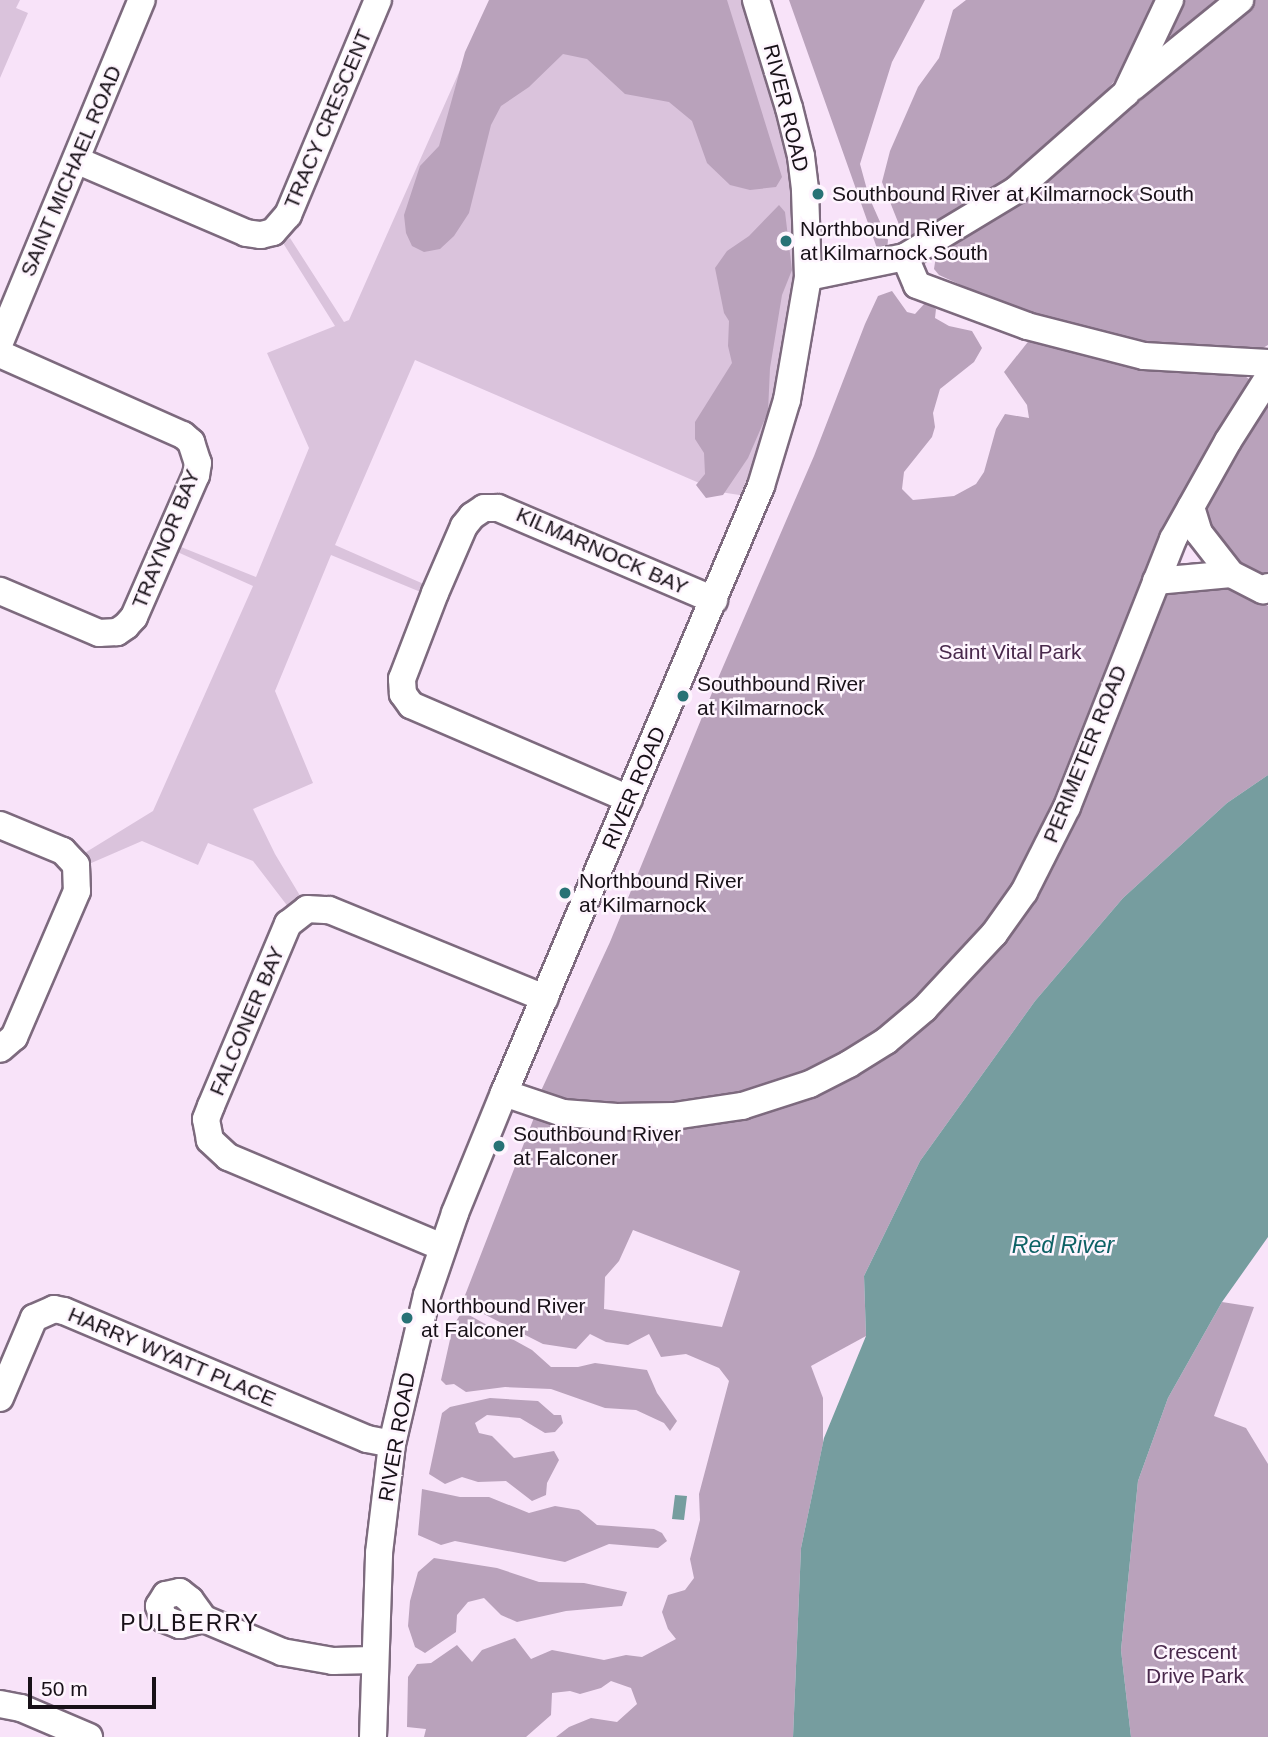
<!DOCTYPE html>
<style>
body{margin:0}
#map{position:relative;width:1268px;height:1737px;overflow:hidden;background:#f8e3f9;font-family:Arial,sans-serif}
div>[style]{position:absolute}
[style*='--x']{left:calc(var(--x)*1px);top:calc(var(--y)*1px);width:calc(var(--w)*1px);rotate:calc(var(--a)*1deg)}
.green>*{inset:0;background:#dac3dc}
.forest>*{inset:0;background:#b9a2bb}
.water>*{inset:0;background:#769d9f}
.roads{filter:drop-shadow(2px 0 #7d6a7e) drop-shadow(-2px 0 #7d6a7e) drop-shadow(0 2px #7d6a7e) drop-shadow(0 -2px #7d6a7e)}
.minor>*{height:26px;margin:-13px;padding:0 13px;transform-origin:13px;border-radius:13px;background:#fff}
.dots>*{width:19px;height:19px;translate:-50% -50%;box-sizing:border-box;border:4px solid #fef5fe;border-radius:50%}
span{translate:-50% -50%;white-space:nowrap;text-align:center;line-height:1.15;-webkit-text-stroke:5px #fef5fe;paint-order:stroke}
.street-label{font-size:21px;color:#181118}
.poi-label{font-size:21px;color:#181118}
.left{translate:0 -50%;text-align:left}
.park-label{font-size:21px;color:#49294c}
.water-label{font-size:23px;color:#0d6265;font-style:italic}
.neighbourhood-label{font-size:23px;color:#181118;letter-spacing:2px}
.scale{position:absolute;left:28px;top:1677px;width:128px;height:32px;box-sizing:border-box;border:4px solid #181118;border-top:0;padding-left:9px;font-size:21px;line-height:24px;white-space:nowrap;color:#181118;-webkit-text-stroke:5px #fef5fe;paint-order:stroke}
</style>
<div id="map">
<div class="green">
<div style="clip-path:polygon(0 0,20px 0,16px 8px,28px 13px,0 78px)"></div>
<div style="clip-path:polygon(491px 0,744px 0,761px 48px,791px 163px,799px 262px,780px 397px,746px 496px,720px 492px,415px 360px,335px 545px,426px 585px,423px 593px,331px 555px,275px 691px,313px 783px,253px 809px,275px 854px,302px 899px,289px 908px,253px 861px,208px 843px,198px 865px,142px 841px,89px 864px,83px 854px,153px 811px,253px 586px,173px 550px,176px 545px,256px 577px,309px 448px,267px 353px,335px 326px,283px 243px,290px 238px,344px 322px,349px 320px)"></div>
</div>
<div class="forest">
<div style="clip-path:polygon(489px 0,727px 0,782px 177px,776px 187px,750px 190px,730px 185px,707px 163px,692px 121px,669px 102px,625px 94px,587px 59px,563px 54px,529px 87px,501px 106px,491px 125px,469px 213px,454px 236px,440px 249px,424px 252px,412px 246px,406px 233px,404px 215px,420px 166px,439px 146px,465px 52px)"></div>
<div style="clip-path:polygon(789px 0,925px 0,892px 62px,860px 164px,869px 197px,888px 240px,887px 250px,879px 254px)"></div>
<div style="clip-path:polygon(966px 0,1162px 0,1125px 68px,1070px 135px,1039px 162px,911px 242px,904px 237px,882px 182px,890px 151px,918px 87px,939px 58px,953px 10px)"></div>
<div style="clip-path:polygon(1181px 0,1224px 0,1185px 33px,1171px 36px,1165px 30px)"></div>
<div style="clip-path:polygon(1251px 0,1268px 0,1268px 345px,1263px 348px,1171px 349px,1122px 341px,1011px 308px,939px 275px,934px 269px,936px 256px,943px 244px)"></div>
<div style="clip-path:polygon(779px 205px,785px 212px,792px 270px,782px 295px,770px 368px,768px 412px,748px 458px,723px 495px,706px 498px,696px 485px,705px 474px,704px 453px,695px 439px,695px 422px,732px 363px,728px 346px,729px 321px,724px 313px,715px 268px,727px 251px,749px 236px)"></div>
<div style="clip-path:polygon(892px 291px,907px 312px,915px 314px,925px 303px,936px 309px,935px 318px,949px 326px,972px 331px,982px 348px,974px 362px,940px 389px,933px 413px,935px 427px,932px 437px,904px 472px,902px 489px,913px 500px,954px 496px,976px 484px,984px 472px,996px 429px,1005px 414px,1029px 418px,1027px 405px,1004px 372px,1031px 338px,1062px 344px,1142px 369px,1231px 366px,1249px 379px,1250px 387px,1091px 721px,1025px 871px,977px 936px,905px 1013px,878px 1034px,804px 1074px,770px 1086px,672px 1104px,588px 1107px,540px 1093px,610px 942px,716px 683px,814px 456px,865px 324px,878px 296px)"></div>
<div style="clip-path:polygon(1268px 396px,1268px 573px,1264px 574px,1244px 570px,1206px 526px,1207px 503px)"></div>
<div style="clip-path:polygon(evenodd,1227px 582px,1268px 606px,1268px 775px,1227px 803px,1123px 898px,1035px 1001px,920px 1161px,864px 1276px,866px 1336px,811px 1366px,823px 1398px,823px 1443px,801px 1548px,793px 1737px,556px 1737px,569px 1727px,591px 1718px,617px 1722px,637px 1704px,631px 1688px,611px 1681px,601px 1688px,580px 1694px,570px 1691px,552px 1693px,551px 1715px,526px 1737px,424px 1737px,426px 1729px,407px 1727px,408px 1677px,417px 1664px,431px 1663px,457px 1645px,472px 1662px,482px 1650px,515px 1638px,531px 1659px,552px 1650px,604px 1660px,626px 1655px,642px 1657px,676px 1639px,668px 1629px,662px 1612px,668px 1595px,685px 1590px,694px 1578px,690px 1559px,700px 1520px,699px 1494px,729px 1381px,719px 1368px,686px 1354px,661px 1357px,649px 1334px,628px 1345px,606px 1342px,590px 1334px,576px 1349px,543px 1344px,462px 1303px,535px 1115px,807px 1094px,982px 960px,1163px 588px,1227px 582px,633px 1230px,740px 1271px,722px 1327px,604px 1309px,605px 1277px,619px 1261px,633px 1230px)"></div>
<div style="clip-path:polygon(1222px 1302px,1254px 1307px,1214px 1416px,1246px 1428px,1268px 1464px,1268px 1737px,1131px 1737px,1121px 1650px,1138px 1481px,1168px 1398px)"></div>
<div style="clip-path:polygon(460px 1315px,469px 1315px,532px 1350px,551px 1367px,578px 1367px,595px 1363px,647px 1370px,657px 1393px,677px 1421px,670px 1431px,664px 1423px,636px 1410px,605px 1408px,551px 1389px,505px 1387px,466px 1392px,454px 1384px,446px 1385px,441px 1380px,453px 1326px)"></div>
<div style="clip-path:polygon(490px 1398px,538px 1401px,554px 1415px,561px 1415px,563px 1423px,555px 1432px,545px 1433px,520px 1418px,487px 1415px,475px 1423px,479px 1433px,492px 1436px,514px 1458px,554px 1451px,559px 1460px,547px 1483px,546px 1495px,532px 1501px,506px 1481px,478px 1482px,462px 1477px,445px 1484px,429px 1474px,442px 1413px,450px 1407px)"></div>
<div style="clip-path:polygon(422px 1489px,460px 1497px,489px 1497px,529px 1513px,555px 1506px,579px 1510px,597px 1525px,654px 1529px,662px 1533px,667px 1541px,658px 1548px,609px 1544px,565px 1562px,455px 1541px,441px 1545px,418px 1535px)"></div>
<div style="clip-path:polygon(434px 1558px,497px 1568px,539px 1582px,584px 1583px,627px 1592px,622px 1606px,566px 1611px,517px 1622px,501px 1615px,484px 1598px,468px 1602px,457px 1615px,456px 1632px,425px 1653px,415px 1647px,408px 1626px,410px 1601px,418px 1572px)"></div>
</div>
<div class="water">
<div style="clip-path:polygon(1268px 775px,1268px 1237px,1222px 1302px,1168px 1398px,1138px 1481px,1121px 1650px,1131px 1737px,793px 1737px,801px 1548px,824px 1438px,866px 1336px,864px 1276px,920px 1161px,1035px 1001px,1123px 898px,1227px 803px)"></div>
<div style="clip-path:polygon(675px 1495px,687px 1496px,684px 1520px,672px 1519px)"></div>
</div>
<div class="roads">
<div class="minor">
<div style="--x:1133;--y:87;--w:138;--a:-39.1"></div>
<div style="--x:76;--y:160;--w:185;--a:23.2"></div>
<div style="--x:246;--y:233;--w:15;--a:8"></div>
<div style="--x:261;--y:235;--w:12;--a:-14"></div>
<div style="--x:273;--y:232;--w:23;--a:-49"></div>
<div style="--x:288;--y:215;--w:233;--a:-67.3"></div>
<div style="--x:905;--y:257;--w:30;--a:67"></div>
<div style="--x:917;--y:285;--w:117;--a:20.4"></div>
<div style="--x:1027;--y:326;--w:121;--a:14.4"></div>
<div style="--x:1144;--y:356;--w:124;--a:3.2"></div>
<div style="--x:808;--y:277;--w:99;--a:-11.7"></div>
<div style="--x:905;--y:257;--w:130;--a:-31.1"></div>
<div style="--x:1016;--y:190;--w:147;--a:-41.4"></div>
<div style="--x:1126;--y:93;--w:103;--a:-64.7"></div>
<div style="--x:0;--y:342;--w:370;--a:-67.5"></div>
<div style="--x:0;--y:354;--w:200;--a:23.9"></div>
<div style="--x:183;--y:435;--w:11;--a:41"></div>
<div style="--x:191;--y:442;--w:22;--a:72"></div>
<div style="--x:198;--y:463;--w:12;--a:99"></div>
<div style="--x:196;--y:475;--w:155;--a:113.6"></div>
<div style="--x:134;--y:617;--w:12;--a:132"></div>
<div style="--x:126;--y:626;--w:11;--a:146"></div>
<div style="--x:117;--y:632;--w:18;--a:177"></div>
<div style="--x:99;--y:633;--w:108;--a:-157"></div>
<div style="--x:1191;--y:507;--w:27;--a:73"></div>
<div style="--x:1199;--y:533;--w:52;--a:52"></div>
<div style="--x:1231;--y:574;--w:36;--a:27"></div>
<div style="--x:1263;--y:590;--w:6;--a:-31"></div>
<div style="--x:1156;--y:581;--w:75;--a:-5.3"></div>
<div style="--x:629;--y:799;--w:237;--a:-156.7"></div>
<div style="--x:411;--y:705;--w:14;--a:-126"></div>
<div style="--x:403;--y:694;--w:15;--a:-94"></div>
<div style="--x:402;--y:679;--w:92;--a:-69"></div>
<div style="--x:435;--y:593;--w:73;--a:-66.6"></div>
<div style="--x:464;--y:526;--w:13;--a:-51"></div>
<div style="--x:472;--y:516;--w:14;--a:-34"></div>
<div style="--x:484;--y:508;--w:14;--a:0"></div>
<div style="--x:498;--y:508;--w:235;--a:23.1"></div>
<div style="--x:0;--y:825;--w:68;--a:22.4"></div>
<div style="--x:63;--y:851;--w:19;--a:47"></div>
<div style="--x:76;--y:865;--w:26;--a:88"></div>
<div style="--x:77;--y:891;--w:159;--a:113.3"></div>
<div style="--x:14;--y:1037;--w:18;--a:139"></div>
<div style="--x:504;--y:1093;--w:62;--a:18.7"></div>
<div style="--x:563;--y:1113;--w:54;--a:4.2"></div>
<div style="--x:617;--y:1117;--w:57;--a:-1"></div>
<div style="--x:674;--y:1116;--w:69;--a:-8.4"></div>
<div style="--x:742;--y:1106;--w:71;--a:-17.9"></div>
<div style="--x:810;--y:1084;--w:44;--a:-27.1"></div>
<div style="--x:849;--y:1064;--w:44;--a:-31.9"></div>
<div style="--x:886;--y:1041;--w:50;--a:-40.1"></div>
<div style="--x:924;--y:1009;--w:103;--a:-47"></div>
<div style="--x:994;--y:934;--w:52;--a:-54.5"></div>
<div style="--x:1024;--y:892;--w:95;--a:-63.2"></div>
<div style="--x:1067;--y:807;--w:288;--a:-68.4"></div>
<div style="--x:1173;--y:539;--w:112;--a:-60.7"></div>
<div style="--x:1228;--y:441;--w:75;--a:-57.6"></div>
<div style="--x:442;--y:1247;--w:232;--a:-157.2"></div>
<div style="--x:228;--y:1157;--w:25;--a:-137"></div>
<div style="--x:210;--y:1140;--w:21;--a:-101"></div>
<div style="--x:206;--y:1119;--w:14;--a:-69"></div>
<div style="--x:211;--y:1106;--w:198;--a:-67.1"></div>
<div style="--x:288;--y:924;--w:24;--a:-38"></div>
<div style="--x:307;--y:909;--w:22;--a:3"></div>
<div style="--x:329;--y:910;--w:233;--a:22.2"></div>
<div style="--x:0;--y:1398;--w:87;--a:-67"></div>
<div style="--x:34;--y:1318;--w:22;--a:-24"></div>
<div style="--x:54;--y:1309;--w:10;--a:11"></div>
<div style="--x:64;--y:1311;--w:329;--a:22.9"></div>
<div style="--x:367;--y:1439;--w:25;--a:11"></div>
<div style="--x:204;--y:1619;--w:25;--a:166"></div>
<div style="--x:180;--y:1625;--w:17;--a:-159"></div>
<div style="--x:164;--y:1619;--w:14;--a:-111"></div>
<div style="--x:159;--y:1606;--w:13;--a:-58"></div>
<div style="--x:166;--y:1595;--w:14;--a:-12"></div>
<div style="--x:180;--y:1592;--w:13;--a:39"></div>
<div style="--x:190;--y:1600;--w:24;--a:54"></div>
<div style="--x:204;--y:1619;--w:85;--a:22.9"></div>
<div style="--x:282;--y:1652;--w:52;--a:10"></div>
<div style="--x:333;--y:1661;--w:40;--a:-1.4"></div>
<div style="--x:0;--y:1704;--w:21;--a:11"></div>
<div style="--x:21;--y:1708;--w:74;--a:23.1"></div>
<div style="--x:373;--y:1737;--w:184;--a:-88.1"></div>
<div style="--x:379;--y:1553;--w:110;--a:-83.2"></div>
<div style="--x:392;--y:1444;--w:153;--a:-76.8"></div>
<div style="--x:427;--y:1295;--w:87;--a:-71.1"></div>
<div style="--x:455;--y:1213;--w:130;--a:-67.8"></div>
<div style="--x:504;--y:1093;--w:659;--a:-67.05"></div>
<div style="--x:761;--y:486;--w:90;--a:-73.2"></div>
<div style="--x:787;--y:400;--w:125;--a:-80.3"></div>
<div style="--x:808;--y:277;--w:88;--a:-92"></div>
<div style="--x:805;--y:189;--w:33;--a:-97"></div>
<div style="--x:801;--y:156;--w:49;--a:-104"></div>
<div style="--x:789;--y:108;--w:113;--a:-107"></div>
</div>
</div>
<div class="dots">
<div style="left:818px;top:194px;background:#287276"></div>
<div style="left:786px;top:241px;background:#287276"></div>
<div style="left:683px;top:696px;background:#287276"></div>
<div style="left:565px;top:893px;background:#287276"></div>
<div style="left:499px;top:1146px;background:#287276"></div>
<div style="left:407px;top:1318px;background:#287276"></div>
</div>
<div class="street-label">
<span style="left:786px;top:108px;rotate:76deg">RIVER ROAD</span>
<span style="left:328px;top:119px;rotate:-67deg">TRACY CRESCENT</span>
<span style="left:71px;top:171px;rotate:-67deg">SAINT MICHAEL ROAD</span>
<span style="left:166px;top:539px;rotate:-68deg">TRAYNOR BAY</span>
<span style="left:602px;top:551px;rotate:24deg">KILMARNOCK BAY</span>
<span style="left:1085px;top:754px;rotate:-68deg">PERIMETER ROAD</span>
<span style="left:634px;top:788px;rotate:-67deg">RIVER ROAD</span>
<span style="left:247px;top:1021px;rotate:-67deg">FALCONER BAY</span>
<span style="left:172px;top:1357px;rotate:23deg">HARRY WYATT PLACE</span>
<span style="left:397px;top:1437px;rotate:-80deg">RIVER ROAD</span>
</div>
<div class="poi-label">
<span class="left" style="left:832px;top:194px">Southbound River at Kilmarnock South</span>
<span class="left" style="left:800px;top:241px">Northbound River<br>at Kilmarnock South</span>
<span class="left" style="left:697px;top:696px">Southbound River<br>at Kilmarnock</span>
<span class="left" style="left:579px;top:893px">Northbound River<br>at Kilmarnock</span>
<span class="left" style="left:513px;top:1146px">Southbound River<br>at Falconer</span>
<span class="left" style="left:421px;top:1318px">Northbound River<br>at Falconer</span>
</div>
<div class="park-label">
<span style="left:1010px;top:652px">Saint Vital Park</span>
<span style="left:1195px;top:1664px">Crescent<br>Drive Park</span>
</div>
<div class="water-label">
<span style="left:1063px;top:1245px">Red River</span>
</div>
<div class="neighbourhood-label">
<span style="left:190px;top:1623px">PULBERRY</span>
</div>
<div class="scale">50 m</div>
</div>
